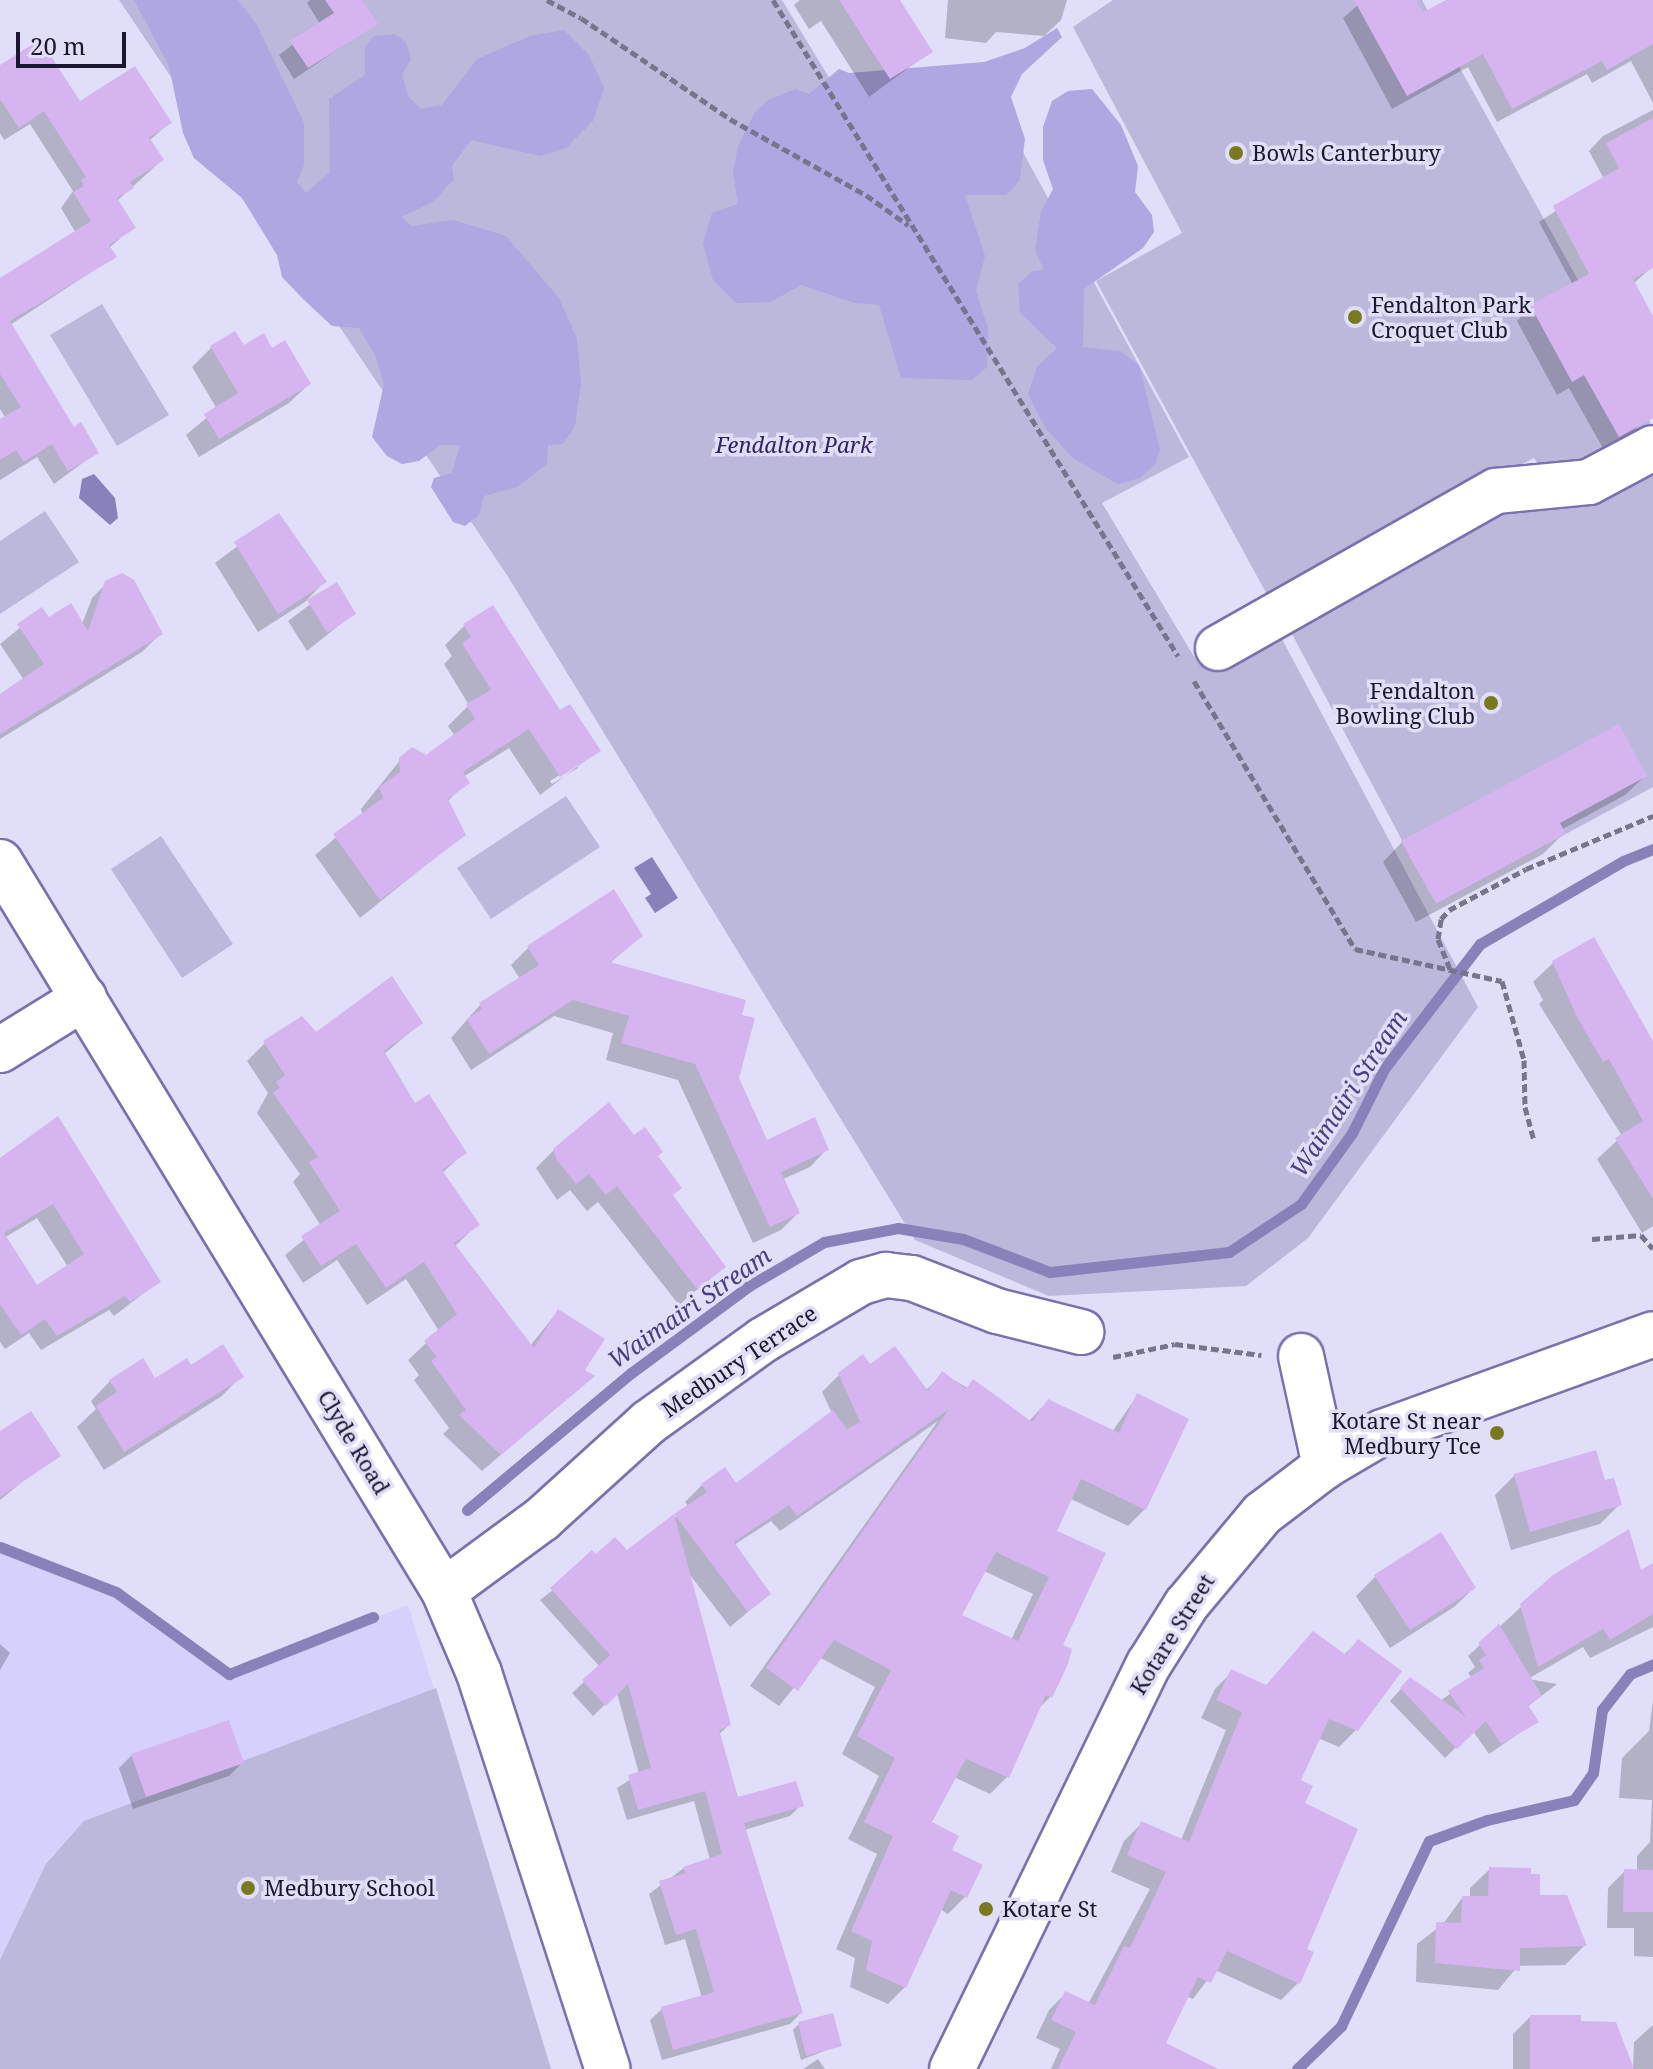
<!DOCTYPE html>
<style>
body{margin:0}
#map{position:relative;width:1653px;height:2069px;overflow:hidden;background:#e0def8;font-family:"Noto Serif",serif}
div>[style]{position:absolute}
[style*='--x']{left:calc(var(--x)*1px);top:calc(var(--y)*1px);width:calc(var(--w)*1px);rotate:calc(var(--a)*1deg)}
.built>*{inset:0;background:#d5d0fc}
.green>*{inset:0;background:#bbb8dc}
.forest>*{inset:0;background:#aea7e1}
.water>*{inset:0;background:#8982ba}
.shadow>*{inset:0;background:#0003}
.stream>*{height:11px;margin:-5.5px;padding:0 5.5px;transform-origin:5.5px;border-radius:5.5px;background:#8982ba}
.building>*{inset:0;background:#d5b4f0}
.path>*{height:5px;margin-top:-2.5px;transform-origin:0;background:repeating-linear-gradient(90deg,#77748d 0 8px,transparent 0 12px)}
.roads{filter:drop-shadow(2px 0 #7a72ae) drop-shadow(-2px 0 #7a72ae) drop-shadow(0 2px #7a72ae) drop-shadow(0 -2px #7a72ae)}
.minor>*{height:44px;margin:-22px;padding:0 22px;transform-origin:22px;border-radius:22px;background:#fff}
.major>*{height:44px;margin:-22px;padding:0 22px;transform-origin:22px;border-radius:22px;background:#fff}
.dots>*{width:22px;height:22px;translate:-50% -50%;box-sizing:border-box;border:4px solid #e0def8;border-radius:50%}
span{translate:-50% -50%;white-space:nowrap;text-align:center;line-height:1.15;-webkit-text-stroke:7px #e0def8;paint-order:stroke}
.poi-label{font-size:22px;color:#1b172e}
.left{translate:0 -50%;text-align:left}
.right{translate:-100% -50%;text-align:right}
.park-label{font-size:22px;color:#326;font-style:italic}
.street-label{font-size:22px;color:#1b172e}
.water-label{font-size:24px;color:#4b3d83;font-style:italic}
.scale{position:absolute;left:16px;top:32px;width:110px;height:36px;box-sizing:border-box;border:4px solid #1b172e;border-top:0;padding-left:10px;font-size:24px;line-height:28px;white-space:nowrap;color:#1b172e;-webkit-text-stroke:6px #e0def8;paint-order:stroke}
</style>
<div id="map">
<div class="built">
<div style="clip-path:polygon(0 1547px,116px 1592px,229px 1674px,408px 1605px,551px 2069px,0 2069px)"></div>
</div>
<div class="green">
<div style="clip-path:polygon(119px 0,782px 0,868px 142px,982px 77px,1189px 457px,1102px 503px,1199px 665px,1275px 626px,1478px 1007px,1308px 1238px,1246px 1286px,1049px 1296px,915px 1240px,507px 575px)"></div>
<div style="clip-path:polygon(1113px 0,1422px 0,1578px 280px,1653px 428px,1560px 476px,1543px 472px,1534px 458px,1270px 600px,1096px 281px,1182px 233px,1073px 27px)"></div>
<div style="clip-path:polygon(102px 304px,169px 415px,117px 446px,50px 335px)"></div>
<div style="clip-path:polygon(1653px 465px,1653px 787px,1436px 904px,1284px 619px,1497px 506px)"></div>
<div style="clip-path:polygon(45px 511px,79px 562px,0 614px,0 541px)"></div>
<div style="clip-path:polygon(566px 796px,600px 847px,491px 919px,457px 868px)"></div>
<div style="clip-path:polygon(161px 836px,233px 944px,182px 978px,111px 869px)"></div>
<div style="clip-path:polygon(436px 1688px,551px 2069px,0 2069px,0 1960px,46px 1864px,84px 1821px)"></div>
</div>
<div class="forest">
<div style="clip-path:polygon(134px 0,238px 0,257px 25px,304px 123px,304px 165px,297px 182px,306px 193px,330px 172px,329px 99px,365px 75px,365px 47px,374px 36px,394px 34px,406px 42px,411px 60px,402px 74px,408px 96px,421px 109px,442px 105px,477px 59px,530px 36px,564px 30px,589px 55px,604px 88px,593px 121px,566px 148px,540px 156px,471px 140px,452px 166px,454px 179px,433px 202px,401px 217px,412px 226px,453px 220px,506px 236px,559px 298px,577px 339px,581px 383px,575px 426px,563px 444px,548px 445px,547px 464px,517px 487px,484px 496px,479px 515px,465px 526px,453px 522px,431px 487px,434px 478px,452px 473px,460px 445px,440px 445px,419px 461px,402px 464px,387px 456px,372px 437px,384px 384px,375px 355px,359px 328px,332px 326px,303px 299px,282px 277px,277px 255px,242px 198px,194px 158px,183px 133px,169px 66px)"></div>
<div style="clip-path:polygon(1057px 28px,1062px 37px,1022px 74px,1011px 97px,1025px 139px,1020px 180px,1006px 195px,965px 195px,985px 256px,976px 291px,988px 328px,987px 367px,972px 380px,901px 378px,879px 305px,854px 303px,801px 285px,771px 302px,736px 303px,713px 280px,703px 243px,712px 213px,738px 204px,733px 173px,738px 146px,755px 112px,768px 100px,795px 89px,809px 94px,839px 69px,849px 73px,984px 62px,1025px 48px)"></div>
<div style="clip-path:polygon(1092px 89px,1121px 125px,1138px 166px,1135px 192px,1152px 215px,1154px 232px,1143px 248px,1084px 289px,1083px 347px,1120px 351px,1139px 365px,1160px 450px,1155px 464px,1140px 478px,1118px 484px,1074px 459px,1046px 429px,1028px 394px,1037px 367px,1057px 348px,1020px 313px,1018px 284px,1033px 271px,1044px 270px,1035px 250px,1041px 212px,1053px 189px,1043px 160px,1043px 127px,1052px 101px,1068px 91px)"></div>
</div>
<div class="water">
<div style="clip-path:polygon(94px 474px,115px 498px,118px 518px,110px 525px,79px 498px,82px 479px)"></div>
<div style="clip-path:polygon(652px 857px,678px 898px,655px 913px,645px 898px,651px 894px,634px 868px)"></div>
</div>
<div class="shadow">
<div style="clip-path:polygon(310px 0,360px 0,375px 24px,294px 79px,279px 55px,320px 24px,307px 3px)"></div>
<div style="clip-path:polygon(800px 0,897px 0,930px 52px,869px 97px,821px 21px,809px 29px,794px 5px)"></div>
<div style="clip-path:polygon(948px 0,1067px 0,1061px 20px,1044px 36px,996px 32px,986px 43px,945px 38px)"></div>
<div style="clip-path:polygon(1364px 0,1414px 0,1422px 15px,1450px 0,1653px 0,1653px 103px,1631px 61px,1592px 83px,1587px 74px,1497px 122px,1468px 67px,1392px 109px,1343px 18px)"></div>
<div style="clip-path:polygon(0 67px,79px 104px,169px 123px,149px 141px,162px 160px,117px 201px,133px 227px,109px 248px,114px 257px,10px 325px,73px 430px,96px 453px,54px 484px,37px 457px,0 480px,0 425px,7px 420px,0 409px,0 289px,76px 233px,61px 208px,73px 191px,30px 124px,4px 140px,0 133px)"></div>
<div style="clip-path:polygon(1653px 110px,1653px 266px,1633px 284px,1653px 320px,1653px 403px,1632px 434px,1604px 450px,1569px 388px,1557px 395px,1517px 321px,1531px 307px,1573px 285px,1539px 222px,1604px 179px,1589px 151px,1603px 136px)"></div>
<div style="clip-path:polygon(211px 348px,272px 350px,309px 384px,289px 403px,199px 457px,186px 435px,217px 409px,192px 367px)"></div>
<div style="clip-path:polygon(278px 516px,324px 582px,305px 602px,258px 632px,215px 563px)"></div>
<div style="clip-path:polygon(112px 578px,161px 633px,142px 652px,0 739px,0 696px,24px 680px,0 644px,42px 610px,48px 620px,82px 624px,92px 598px)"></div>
<div style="clip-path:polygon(336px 585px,353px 614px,307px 651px,288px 621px)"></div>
<div style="clip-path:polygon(evenodd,464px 626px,598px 751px,540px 795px,509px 748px,463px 777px,467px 782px,447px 802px,463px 835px,360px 918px,315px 855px,363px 815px,361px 809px,401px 759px,426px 758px,455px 736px,448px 726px,469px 705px,444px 664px,452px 656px,445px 645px,464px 626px,578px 763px,578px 768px,552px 784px,550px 781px,578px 763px)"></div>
<div style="clip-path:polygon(1645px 776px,1625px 795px,1561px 830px,1563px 834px,1543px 854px,1416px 922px,1383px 862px,1402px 842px)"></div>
<div style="clip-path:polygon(640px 936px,609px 964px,740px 1016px,737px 1079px,766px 1142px,827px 1149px,810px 1167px,783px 1179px,798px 1213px,781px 1230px,753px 1243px,678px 1080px,606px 1060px,613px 1033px,554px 1016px,471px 1070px,451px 1038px,480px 1005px,520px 979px,511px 965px,528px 948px)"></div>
<div style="clip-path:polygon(1553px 963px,1653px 1045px,1653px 1226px,1642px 1233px,1597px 1159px,1622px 1136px,1539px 1004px,1543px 1000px,1533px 982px)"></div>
<div style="clip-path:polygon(421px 1023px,384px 1054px,415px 1106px,464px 1153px,442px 1173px,477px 1225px,454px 1247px,530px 1346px,558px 1311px,582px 1371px,592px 1377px,482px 1471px,443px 1434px,449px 1428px,414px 1380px,419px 1375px,408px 1360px,439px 1331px,406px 1279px,367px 1305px,337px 1260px,303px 1283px,285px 1255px,321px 1226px,293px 1182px,300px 1174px,257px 1113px,268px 1093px,247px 1061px,265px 1043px)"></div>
<div style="clip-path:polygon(634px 1138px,655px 1156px,671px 1196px,724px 1267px,679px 1305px,598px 1202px,587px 1211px,570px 1190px,557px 1200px,536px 1168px,554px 1150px)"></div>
<div style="clip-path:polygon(evenodd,0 1160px,158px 1282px,114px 1316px,109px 1310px,41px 1350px,29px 1333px,5px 1349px,0 1342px,0 1160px,37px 1218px,68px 1267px,36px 1288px,4px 1238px,37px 1218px)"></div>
<div style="clip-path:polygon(190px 1367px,241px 1376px,222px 1396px,104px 1470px,77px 1427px,96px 1409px,91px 1401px,110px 1381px,155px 1380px)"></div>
<div style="clip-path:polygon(evenodd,870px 1367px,925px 1391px,943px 1374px,1028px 1422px,1048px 1401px,1112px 1432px,1137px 1396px,1145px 1509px,1128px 1526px,1069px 1498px,1054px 1532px,1060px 1646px,1050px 1697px,1036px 1711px,1007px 1777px,990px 1794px,954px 1777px,929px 1822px,949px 1851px,965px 1897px,948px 1914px,940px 1909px,905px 1987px,888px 2004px,850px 1987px,855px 1958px,836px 1949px,877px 1854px,848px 1839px,879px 1776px,842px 1754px,875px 1687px,819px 1657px,779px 1706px,750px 1686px,938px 1421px,780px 1531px,771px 1521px,734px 1545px,769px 1594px,730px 1627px,687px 1571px,729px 1725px,718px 1735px,736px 1799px,801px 1805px,790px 1816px,744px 1830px,801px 2013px,790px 2024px,662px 2060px,650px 2020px,662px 2009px,702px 1998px,685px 1939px,665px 1945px,649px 1894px,684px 1868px,710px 1860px,694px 1801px,627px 1820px,617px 1788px,639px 1774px,617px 1693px,593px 1716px,572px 1693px,600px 1667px,540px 1600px,596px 1557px,626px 1553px,689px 1507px,685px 1502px,702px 1485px,735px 1486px,832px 1413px,822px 1392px,839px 1375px,870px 1367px,984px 1571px,1033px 1594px,1011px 1640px,960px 1616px,984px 1571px)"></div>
<div style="clip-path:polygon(0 1434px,34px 1472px,0 1500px)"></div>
<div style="clip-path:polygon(1515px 1475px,1603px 1483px,1620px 1504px,1600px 1524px,1511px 1550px,1495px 1495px)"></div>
<div style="clip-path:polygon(1653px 1570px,1653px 1627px,1590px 1658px,1583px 1647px,1528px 1679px,1557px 1684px,1527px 1707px,1537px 1721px,1489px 1754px,1473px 1731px,1445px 1758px,1390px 1701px,1410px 1679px,1440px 1701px,1472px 1678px,1468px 1673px,1475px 1667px,1468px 1656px,1522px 1606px)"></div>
<div style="clip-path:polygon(1376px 1576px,1474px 1588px,1454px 1607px,1390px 1648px,1356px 1596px)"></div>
<div style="clip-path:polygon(1358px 1641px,1356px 1730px,1339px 1747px,1318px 1738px,1298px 1781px,1304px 1950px,1298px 1983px,1281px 2000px,1215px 1970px,1193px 1999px,1186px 1996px,1164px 2044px,1183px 2069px,1051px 2069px,1060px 2049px,1036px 2038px,1049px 2010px,1066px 1993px,1088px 2004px,1150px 1889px,1111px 1872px,1124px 1841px,1141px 1824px,1181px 1840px,1226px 1730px,1201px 1718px,1215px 1689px,1232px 1672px,1265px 1687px,1343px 1656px)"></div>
<div style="clip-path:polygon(0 1644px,10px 1653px,0 1670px)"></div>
<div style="clip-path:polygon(1653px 1700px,1653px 1957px,1634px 1956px,1634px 1928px,1607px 1928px,1608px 1888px,1625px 1871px,1637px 1871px,1637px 1856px,1650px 1842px,1652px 1800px,1619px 1798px,1622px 1758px,1649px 1731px)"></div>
<div style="clip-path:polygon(132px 1755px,242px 1763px,229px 1776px,133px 1809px,119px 1768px)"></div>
<div style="clip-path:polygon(1490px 1869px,1538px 1897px,1584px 1946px,1565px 1965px,1518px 1966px,1498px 1990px,1416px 1982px,1417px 1944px,1443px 1924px,1462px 1898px,1470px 1898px,1470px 1888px)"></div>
<div style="clip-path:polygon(1530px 2017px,1579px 2023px,1632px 2069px,1513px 2069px,1513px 2034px)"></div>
<div style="clip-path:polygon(799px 2024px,840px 2045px,801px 2060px,793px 2030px)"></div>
<div style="clip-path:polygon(1653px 2025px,1653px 2069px,1633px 2069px,1634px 2042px)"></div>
<div style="clip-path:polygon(818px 2059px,825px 2069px,803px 2069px)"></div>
</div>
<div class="stream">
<div style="--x:467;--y:1510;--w:214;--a:-39.9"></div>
<div style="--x:631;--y:1373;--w:147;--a:-36.4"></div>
<div style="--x:749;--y:1286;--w:87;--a:-30.4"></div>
<div style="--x:824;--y:1242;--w:75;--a:-10.7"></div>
<div style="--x:898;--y:1228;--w:66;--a:9.6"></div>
<div style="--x:963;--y:1239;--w:93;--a:20.8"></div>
<div style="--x:1050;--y:1272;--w:180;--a:-6.4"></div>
<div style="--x:1229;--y:1252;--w:87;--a:-33.7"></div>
<div style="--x:1301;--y:1204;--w:87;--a:-54.3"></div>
<div style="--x:1352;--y:1133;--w:72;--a:-63.4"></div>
<div style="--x:1384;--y:1069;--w:158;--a:-52.5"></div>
<div style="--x:1480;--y:944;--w:165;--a:-30.1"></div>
<div style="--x:1623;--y:861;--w:32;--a:-22"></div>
<div style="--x:0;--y:1547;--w:124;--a:21.2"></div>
<div style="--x:116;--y:1592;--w:140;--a:36"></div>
<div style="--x:229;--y:1674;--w:155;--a:-21.6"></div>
<div style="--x:1297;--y:2069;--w:62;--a:-44.3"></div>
<div style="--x:1341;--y:2026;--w:205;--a:-64.6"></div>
<div style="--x:1429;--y:1841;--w:62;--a:-19.9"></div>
<div style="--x:1487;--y:1820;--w:89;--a:-12.9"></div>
<div style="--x:1574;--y:1800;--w:33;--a:-55"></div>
<div style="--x:1593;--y:1773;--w:64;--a:-81.9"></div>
<div style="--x:1602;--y:1710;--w:46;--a:-52.1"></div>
<div style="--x:1630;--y:1674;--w:25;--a:-23"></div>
</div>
<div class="building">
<div style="clip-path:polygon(325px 0,362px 0,378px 24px,308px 68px,290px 41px,334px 13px)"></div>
<div style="clip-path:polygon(839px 0,900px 0,933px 52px,890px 79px)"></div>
<div style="clip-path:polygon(1354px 0,1416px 0,1423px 12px,1446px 0,1653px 0,1653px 44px,1607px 70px,1602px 61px,1512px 109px,1483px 54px,1407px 96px)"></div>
<div style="clip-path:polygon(33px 44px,36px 49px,43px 44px,80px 101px,135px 66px,172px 123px,149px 137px,164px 160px,130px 182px,134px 188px,117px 198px,136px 228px,109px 245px,117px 257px,10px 321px,74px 427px,81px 422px,99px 453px,68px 471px,52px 444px,24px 462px,16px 450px,0 460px,0 419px,21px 407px,0 374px,0 278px,91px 221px,73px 192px,84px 186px,81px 180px,86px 177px,44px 111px,19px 128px,0 99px,0 65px)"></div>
<div style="clip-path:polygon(1653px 118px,1653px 268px,1633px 279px,1653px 316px,1653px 418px,1619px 437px,1584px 375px,1572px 382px,1530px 305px,1589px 274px,1553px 206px,1619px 168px,1606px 143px)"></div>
<div style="clip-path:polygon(235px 331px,244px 345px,264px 333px,272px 348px,285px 340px,311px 384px,219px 439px,204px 414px,238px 393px,210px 346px)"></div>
<div style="clip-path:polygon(279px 513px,327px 582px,278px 614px,234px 542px)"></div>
<div style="clip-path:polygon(122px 573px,134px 580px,163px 634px,0 734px,0 694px,44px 664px,17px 624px,42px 607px,49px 617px,71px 603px,88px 631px,105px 581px)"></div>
<div style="clip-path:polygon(337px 582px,356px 614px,327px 633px,307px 600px)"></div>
<div style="clip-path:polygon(493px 605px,560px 710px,570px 704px,601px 751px,560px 777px,529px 729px,463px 772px,470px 783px,448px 799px,466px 835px,380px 900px,333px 834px,383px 798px,379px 787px,400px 772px,399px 758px,412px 747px,426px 755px,475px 719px,466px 704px,491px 690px,462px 643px,471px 637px,463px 624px)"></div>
<div style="clip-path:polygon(1619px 724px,1647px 776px,1560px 823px,1566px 834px,1436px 904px,1401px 841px)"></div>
<div style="clip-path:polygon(614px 889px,643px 936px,610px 962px,746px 1000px,742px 1015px,755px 1018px,739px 1078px,767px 1140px,815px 1117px,829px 1150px,781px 1172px,800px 1213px,770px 1227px,695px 1064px,621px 1043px,629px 1016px,573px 1000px,489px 1054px,467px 1019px,482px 1009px,479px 1003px,539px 965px,527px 946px)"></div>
<div style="clip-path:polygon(1594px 937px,1653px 1041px,1653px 1199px,1615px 1138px,1643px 1121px,1609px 1059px,1603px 1062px,1578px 1019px,1552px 961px)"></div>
<div style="clip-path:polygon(392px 976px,423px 1023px,384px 1051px,415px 1103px,429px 1094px,467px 1153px,442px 1170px,480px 1225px,454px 1243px,534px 1348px,558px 1309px,605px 1339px,585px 1370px,595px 1376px,501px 1455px,459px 1415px,466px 1410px,431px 1361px,437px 1357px,424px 1341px,457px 1314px,424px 1262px,386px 1288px,356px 1244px,321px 1266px,301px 1236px,340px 1211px,309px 1162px,318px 1157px,273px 1093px,280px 1088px,276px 1082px,285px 1075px,263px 1041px,302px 1016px,316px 1032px)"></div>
<div style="clip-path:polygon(609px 1102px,634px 1135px,645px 1127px,663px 1152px,658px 1156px,682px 1188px,673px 1195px,726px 1267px,697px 1289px,617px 1186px,606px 1195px,589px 1174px,576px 1184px,557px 1160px,553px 1149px)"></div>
<div style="clip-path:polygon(evenodd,58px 1116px,161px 1282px,130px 1302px,125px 1296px,57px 1336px,45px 1319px,21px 1335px,0 1304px,0 1158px,58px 1116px,53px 1204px,84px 1254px,37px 1285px,4px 1233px,53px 1204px)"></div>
<div style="clip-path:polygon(223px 1344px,244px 1377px,124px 1452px,96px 1406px,117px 1392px,109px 1380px,143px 1358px,155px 1378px,187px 1358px,191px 1365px)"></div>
<div style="clip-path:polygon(evenodd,895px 1346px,928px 1391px,942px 1371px,966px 1389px,973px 1379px,1032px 1422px,1048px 1399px,1119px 1433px,1137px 1393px,1189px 1419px,1146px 1510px,1081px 1479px,1057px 1531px,1106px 1553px,1063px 1645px,1072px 1649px,1068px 1664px,1052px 1698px,1046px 1695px,1009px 1778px,966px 1759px,932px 1822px,959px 1836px,952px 1850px,983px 1865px,967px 1898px,951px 1890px,906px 1988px,866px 1970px,872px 1941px,851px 1931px,893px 1836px,864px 1822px,895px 1758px,857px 1736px,891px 1670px,834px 1640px,798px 1691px,766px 1668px,949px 1409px,797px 1516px,789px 1505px,734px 1542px,771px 1594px,748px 1612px,674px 1514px,707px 1492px,701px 1484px,725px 1467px,736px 1483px,833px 1410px,847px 1429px,860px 1422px,838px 1373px,863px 1354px,870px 1364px,895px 1346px,996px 1552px,1049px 1577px,1018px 1641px,962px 1615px,996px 1552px)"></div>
<div style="clip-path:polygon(31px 1411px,61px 1456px,0 1497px,0 1431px)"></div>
<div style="clip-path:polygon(1596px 1450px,1605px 1480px,1614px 1478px,1622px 1505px,1530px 1532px,1514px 1474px)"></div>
<div style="clip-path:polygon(674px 1514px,731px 1725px,719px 1730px,738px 1797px,796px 1781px,804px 1806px,744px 1823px,803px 2013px,673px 2050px,661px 2007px,714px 1992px,696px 1929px,676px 1935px,659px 1881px,686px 1873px,683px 1867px,722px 1854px,705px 1791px,638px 1810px,628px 1775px,651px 1768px,628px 1684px,606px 1706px,582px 1680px,610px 1655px,550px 1588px,592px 1550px,596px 1554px,615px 1537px,627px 1550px)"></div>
<div style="clip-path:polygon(1629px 1529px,1641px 1570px,1653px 1563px,1653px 1614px,1610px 1640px,1603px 1629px,1538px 1667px,1520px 1604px,1553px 1575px)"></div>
<div style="clip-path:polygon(1441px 1532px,1476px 1588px,1410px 1630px,1374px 1575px)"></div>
<div style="clip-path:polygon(1499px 1624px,1542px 1696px,1528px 1705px,1539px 1722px,1501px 1744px,1486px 1721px,1457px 1749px,1400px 1688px,1410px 1677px,1466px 1717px,1448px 1691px,1484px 1668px,1479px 1660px,1486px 1655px,1478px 1643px)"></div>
<div style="clip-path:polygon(1313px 1631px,1346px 1655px,1358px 1639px,1402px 1671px,1358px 1731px,1329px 1719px,1301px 1780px,1313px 1786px,1305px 1803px,1358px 1829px,1307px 1949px,1314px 1952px,1300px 1984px,1227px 1951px,1211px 1983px,1198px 1977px,1166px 2043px,1218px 2069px,1058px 2069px,1076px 2032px,1051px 2020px,1065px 1991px,1095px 2005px,1124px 1946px,1130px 1948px,1166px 1872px,1127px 1855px,1141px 1821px,1189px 1842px,1242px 1712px,1216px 1700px,1231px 1669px,1266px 1685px)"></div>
<div style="clip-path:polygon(229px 1720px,244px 1763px,146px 1797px,131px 1754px)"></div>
<div style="clip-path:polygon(1489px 1867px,1531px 1868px,1531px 1874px,1540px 1874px,1540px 1895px,1567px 1895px,1587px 1946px,1520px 1948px,1520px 1971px,1435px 1963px,1436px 1922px,1461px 1923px,1462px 1896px,1488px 1896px)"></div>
<div style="clip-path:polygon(1624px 1869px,1653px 1870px,1653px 1912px,1623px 1912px)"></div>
<div style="clip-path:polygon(833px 2013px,842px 2046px,806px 2056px,798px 2022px)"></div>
<div style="clip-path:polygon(1530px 2015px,1581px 2015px,1581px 2021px,1616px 2022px,1634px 2069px,1530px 2069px)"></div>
</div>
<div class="path">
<div style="--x:547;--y:0;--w:38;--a:28"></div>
<div style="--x:581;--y:18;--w:180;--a:34.1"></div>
<div style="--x:730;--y:119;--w:156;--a:29.2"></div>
<div style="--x:866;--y:195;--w:52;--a:35.5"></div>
<div style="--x:773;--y:0;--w:771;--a:58.31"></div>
<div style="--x:1194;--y:681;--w:313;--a:59"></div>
<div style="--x:1355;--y:949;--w:150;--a:12.3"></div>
<div style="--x:1502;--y:981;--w:82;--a:74.4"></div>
<div style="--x:1524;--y:1060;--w:47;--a:88.8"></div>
<div style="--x:1525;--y:1107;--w:35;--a:75"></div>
<div style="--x:1450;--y:969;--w:32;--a:-112"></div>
<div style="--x:1438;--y:939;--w:20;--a:-81"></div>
<div style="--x:1441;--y:919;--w:12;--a:-48"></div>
<div style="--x:1449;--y:910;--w:87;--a:-28"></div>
<div style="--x:1526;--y:869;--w:138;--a:-22.7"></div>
<div style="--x:1592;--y:1239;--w:49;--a:-4.7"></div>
<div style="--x:1641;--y:1235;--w:18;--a:49"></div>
<div style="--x:1113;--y:1357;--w:63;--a:-11.8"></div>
<div style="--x:1175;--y:1344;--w:87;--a:7.3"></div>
</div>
<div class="roads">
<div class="minor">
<div style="--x:1218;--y:648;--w:319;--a:-29.5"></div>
<div style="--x:1496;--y:491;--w:93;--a:-5.5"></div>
<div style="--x:1589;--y:482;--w:72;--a:-28"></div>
<div style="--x:0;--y:862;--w:854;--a:58.66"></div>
<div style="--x:444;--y:1591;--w:89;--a:66.9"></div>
<div style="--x:479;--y:1673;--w:416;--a:72"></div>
<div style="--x:0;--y:1050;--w:99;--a:-31.8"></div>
<div style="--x:1301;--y:1356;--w:113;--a:77.7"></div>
<div style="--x:444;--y:1591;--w:122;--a:-36.3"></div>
<div style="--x:542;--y:1519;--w:144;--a:-42.2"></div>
<div style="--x:649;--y:1422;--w:140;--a:-35.7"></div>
<div style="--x:763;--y:1340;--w:114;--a:-30.6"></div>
<div style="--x:861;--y:1282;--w:26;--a:-16"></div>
<div style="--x:886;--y:1275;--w:26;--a:7"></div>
<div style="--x:912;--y:1278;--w:91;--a:21.2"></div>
<div style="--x:997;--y:1311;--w:87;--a:14"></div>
</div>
<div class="major">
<div style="--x:952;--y:2069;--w:450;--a:-64.1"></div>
<div style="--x:1149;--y:1664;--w:70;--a:-57.9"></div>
<div style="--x:1186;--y:1605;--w:119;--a:-50.1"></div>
<div style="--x:1262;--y:1514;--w:79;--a:-37.3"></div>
<div style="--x:1325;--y:1466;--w:67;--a:-30.4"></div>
<div style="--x:1383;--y:1432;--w:287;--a:-19.9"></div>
</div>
</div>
<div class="dots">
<div style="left:1236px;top:153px;background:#797920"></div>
<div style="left:1355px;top:317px;background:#797920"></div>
<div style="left:1491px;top:703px;background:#797920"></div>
<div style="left:1497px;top:1433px;background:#797920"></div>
<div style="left:248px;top:1888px;background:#797920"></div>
<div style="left:986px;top:1909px;background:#797920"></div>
</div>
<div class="poi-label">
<span class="left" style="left:1252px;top:153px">Bowls Canterbury</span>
<span class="left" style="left:1371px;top:317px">Fendalton Park<br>Croquet Club</span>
<span class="right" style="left:1475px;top:703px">Fendalton<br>Bowling Club</span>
<span class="right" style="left:1481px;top:1433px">Kotare St near<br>Medbury Tce</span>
<span class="left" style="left:264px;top:1888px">Medbury School</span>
<span class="left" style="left:1002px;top:1909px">Kotare St</span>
</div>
<div class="park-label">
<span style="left:794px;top:445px">Fendalton Park</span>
</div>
<div class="street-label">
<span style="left:739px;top:1361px;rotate:-34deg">Medbury Terrace</span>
<span style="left:354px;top:1442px;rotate:59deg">Clyde Road</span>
<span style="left:1172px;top:1634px;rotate:-58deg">Kotare Street</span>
</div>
<div class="water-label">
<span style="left:1348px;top:1093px;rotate:-57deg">Waimairi Stream</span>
<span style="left:689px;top:1307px;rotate:-35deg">Waimairi Stream</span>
</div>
<div class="scale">20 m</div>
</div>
